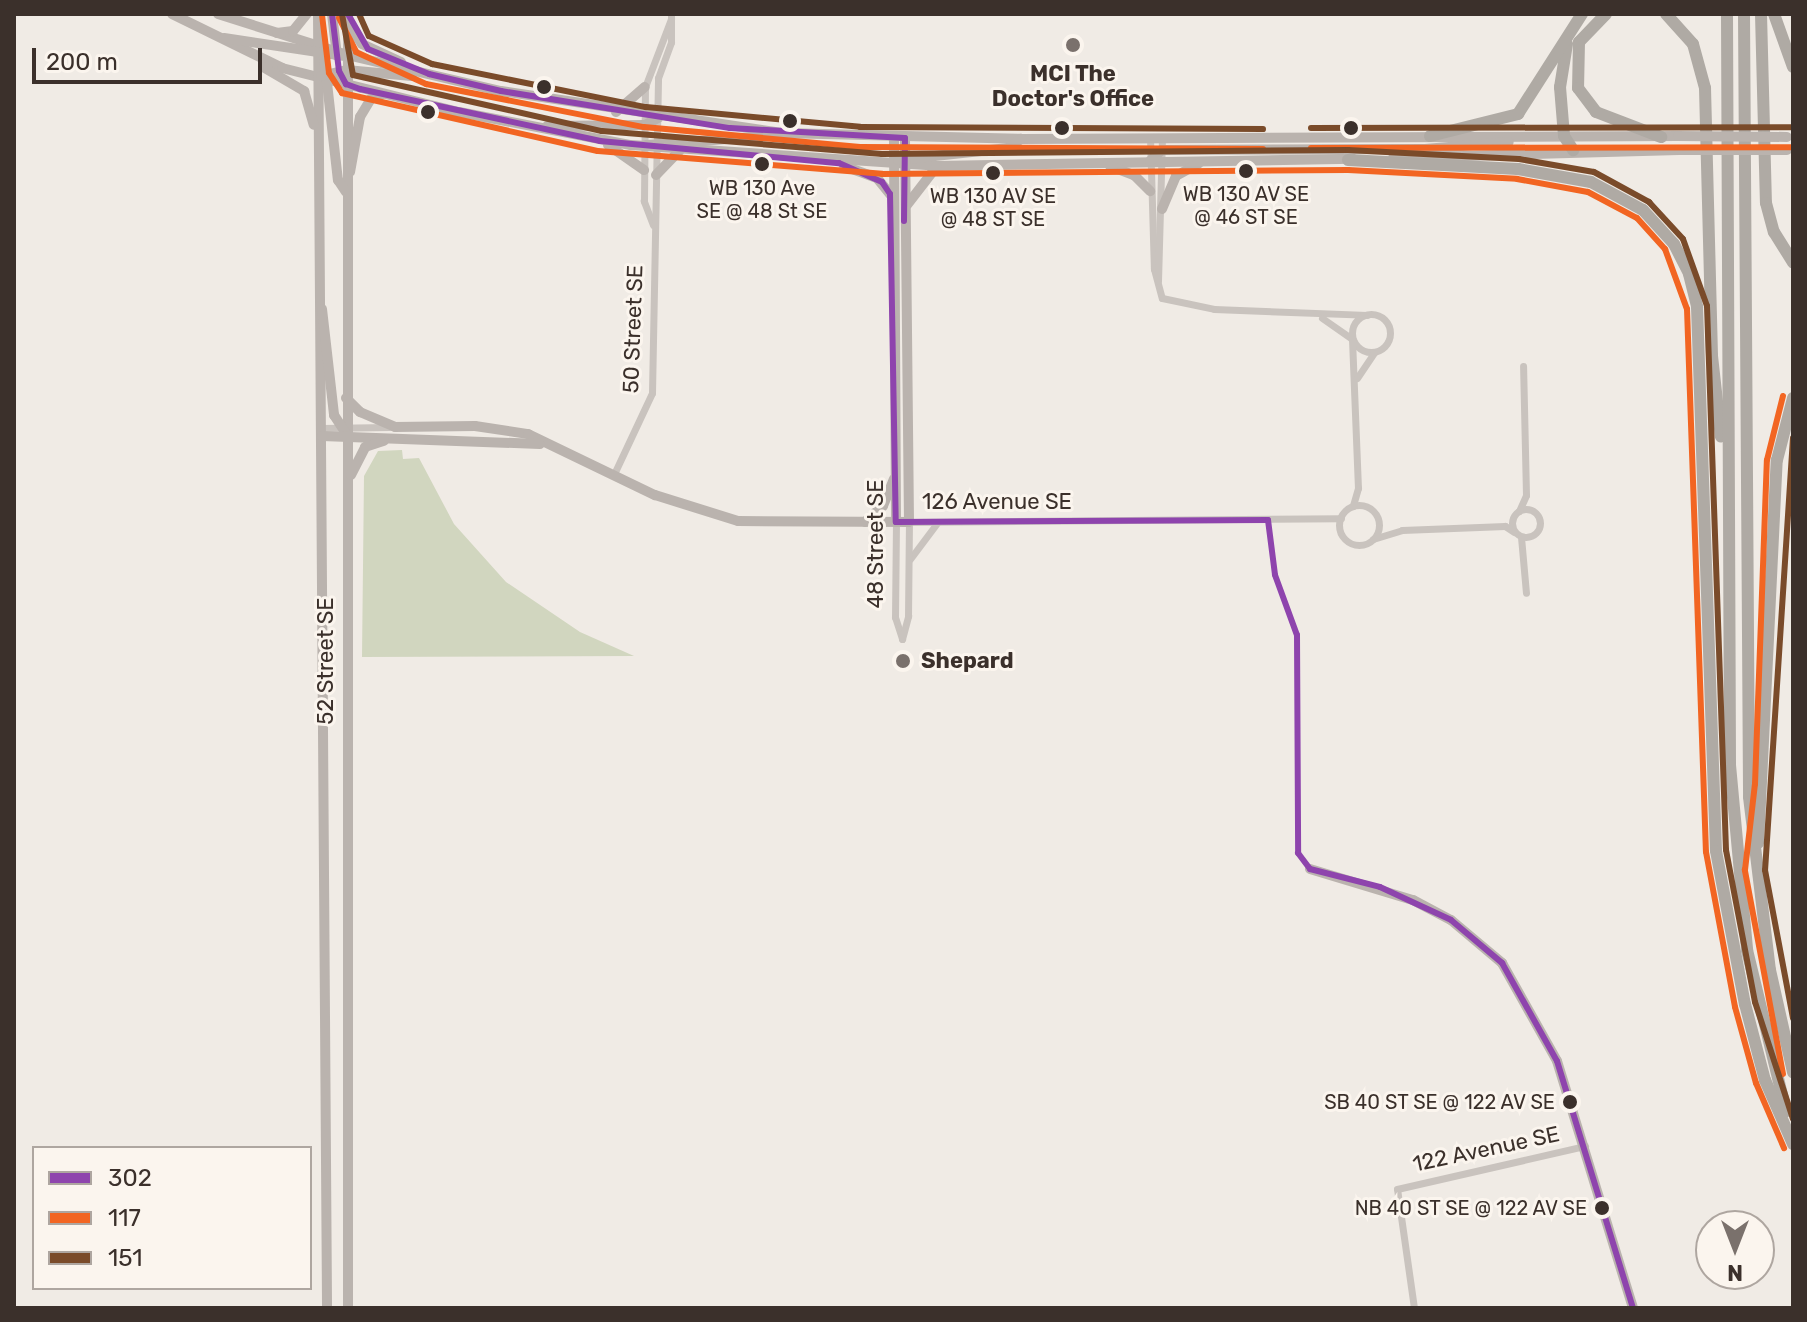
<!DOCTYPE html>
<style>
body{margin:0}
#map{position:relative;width:1807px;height:1322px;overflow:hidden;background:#f0ebe5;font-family:Rubik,sans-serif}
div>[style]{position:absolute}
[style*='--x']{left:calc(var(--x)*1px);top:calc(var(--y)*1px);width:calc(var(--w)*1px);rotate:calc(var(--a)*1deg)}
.green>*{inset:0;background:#d1d6bf}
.street>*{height:7px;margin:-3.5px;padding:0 3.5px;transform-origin:3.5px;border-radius:3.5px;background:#c9c3be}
.street>.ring{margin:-3.5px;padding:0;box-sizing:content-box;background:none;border:7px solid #c9c3be;border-radius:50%}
.secondary>*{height:10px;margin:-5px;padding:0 5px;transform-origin:5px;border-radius:5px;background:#bab3ae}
.highway>*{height:12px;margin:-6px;padding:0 6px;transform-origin:6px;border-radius:6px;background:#afaaa4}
.secondary-bridge>*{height:10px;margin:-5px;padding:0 5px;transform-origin:5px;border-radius:5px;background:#bab3ae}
.bus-1>*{height:6px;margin:-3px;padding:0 3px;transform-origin:3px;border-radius:3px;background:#8e44ad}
.bus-2>*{height:6px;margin:-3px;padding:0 3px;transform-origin:3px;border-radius:3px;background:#f26522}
.bus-3>*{height:6px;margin:-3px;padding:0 3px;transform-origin:3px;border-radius:3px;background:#7a4b2a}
.dots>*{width:22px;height:22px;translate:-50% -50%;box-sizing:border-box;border:4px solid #fbf5ee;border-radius:50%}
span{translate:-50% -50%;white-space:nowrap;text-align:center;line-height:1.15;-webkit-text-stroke:6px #fbf5ee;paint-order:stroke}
.bus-label{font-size:20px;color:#3b302b}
.right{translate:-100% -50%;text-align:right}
.poi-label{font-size:22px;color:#3b302b;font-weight:700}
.left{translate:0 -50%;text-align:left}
.street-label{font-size:22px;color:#3b302b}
.frame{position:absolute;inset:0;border:16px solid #3b302b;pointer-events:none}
.legend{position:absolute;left:32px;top:1146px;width:280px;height:144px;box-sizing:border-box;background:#fbf5ee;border:2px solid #aea6a0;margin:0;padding:10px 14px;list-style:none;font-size:24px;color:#3b302b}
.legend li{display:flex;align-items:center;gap:16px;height:40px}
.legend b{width:40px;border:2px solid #aea6a0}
.north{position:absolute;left:1695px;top:1210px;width:80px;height:80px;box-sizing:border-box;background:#fbf5ee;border:2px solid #aea6a0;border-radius:50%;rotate:180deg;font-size:22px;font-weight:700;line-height:32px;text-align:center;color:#3b302b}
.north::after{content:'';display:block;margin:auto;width:28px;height:36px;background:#7a716c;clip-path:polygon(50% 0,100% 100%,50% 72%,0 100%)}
.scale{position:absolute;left:32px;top:48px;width:230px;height:36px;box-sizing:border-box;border:4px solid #3b302b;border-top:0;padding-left:10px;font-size:24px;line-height:28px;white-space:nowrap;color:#3b302b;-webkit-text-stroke:6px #fbf5ee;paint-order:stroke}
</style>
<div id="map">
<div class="green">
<div style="clip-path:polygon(402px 450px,403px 459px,419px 458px,454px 524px,506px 582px,580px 632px,634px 656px,362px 657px,364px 476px,378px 451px)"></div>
</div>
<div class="street">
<div style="--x:1150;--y:137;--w:132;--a:88.3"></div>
<div style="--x:1154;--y:269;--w:30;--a:75"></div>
<div style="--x:1162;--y:298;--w:53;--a:11.9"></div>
<div style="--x:1214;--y:309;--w:153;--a:2.2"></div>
<div style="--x:653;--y:225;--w:26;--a:-111"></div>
<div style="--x:644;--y:201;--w:114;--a:-89.5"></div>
<div style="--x:645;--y:87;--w:73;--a:-69.1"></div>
<div style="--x:1158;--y:281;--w:143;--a:-88.4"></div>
<div class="ring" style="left:1352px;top:314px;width:31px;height:31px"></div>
<div style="--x:1322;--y:318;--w:37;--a:35"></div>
<div style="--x:1352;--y:339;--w:149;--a:87.7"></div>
<div style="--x:1358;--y:488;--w:19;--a:106"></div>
<div style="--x:1357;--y:378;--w:30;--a:-56"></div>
<div style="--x:322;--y:428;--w:67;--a:-0.9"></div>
<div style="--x:614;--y:474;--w:89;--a:-64.9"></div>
<div style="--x:652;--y:393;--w:315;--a:-88.9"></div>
<div style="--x:658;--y:78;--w:38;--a:-70"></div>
<div style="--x:671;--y:42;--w:28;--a:-90"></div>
<div class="ring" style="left:1339px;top:505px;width:33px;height:33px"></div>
<div class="ring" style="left:1512px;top:509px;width:21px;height:21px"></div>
<div style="--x:1519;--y:511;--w:17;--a:-66"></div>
<div style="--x:1526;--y:495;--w:129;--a:-91.3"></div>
<div style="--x:896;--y:522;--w:95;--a:90.6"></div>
<div style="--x:895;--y:617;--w:23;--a:72"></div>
<div style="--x:1521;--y:537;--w:56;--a:84.9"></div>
<div style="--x:1373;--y:539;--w:30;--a:-17"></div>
<div style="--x:1402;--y:530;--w:103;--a:-2.2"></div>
<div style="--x:1505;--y:526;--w:11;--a:34"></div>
<div style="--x:910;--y:559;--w:45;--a:-53.1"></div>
<div style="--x:902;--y:639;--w:24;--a:-75"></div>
<div style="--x:908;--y:616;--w:94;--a:-89.4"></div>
<div style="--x:909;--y:522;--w:432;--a:-0.5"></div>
<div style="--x:1414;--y:1308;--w:120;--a:-98.1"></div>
<div style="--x:1397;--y:1189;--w:193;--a:-12.9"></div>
</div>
<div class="secondary">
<div style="--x:172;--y:14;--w:123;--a:26.1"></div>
<div style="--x:282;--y:68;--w:182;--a:14"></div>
<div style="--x:459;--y:112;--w:175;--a:10.9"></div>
<div style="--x:631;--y:145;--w:307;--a:3.9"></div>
<div style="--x:937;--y:166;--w:416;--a:-1"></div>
<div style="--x:218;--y:14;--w:135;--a:17.6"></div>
<div style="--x:347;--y:55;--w:158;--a:13.2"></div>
<div style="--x:501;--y:91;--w:284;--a:8.5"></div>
<div style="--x:782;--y:133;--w:239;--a:1.4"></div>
<div style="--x:1021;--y:139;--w:657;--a:-0.26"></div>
<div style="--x:318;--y:14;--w:1294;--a:89.6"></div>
<div style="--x:332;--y:14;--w:42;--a:83.2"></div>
<div style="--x:348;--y:14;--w:1294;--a:90"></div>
<div style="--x:348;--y:24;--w:24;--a:55"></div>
<div style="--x:362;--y:44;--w:43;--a:24.8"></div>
<div style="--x:277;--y:33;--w:16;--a:-7"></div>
<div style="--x:293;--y:31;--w:22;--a:-51"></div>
<div style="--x:224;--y:38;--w:122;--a:8.5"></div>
<div style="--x:324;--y:56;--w:125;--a:83.6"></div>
<div style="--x:338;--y:180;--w:14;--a:56"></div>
<div style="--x:263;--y:67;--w:48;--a:30.3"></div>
<div style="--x:304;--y:91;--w:35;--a:74"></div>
<div style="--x:321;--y:76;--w:26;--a:-13"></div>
<div style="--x:346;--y:70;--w:66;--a:5.2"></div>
<div style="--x:616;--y:112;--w:38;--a:-41"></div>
<div style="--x:547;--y:126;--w:98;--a:-0.6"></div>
<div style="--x:645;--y:125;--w:15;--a:-28"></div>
<div style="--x:894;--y:138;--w:384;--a:89.7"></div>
<div style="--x:608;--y:145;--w:44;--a:34.8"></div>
<div style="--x:646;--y:145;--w:122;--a:-4.2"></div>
<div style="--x:1393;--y:158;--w:286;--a:-1.6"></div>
<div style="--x:898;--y:160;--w:111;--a:-6.2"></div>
<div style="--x:1008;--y:148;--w:16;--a:-35"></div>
<div style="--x:1150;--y:161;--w:16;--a:-43"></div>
<div style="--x:1162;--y:150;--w:263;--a:-0.2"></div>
<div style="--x:1425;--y:149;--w:84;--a:-4.8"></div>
<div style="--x:844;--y:166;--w:35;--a:20"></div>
<div style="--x:877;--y:178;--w:21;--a:51"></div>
<div style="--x:1110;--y:166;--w:26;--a:21"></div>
<div style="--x:1134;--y:175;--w:23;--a:45"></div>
<div style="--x:350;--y:172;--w:56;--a:-79.7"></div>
<div style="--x:360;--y:117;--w:21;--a:-59"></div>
<div style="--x:371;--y:99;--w:12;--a:-24"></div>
<div style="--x:656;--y:175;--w:35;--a:-46"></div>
<div style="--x:907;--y:205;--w:49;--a:-52.4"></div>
<div style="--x:1162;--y:209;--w:36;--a:-67"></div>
<div style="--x:1176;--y:176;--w:26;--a:-29"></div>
<div style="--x:322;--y:309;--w:107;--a:83.5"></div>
<div style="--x:334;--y:415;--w:24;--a:57"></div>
<div style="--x:346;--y:398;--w:20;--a:45"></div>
<div style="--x:360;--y:412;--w:38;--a:23"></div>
<div style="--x:395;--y:427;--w:80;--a:-0.7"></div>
<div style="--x:475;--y:426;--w:54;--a:8.6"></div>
<div style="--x:528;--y:434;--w:141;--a:25.7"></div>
<div style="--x:655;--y:495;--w:87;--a:17.4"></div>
<div style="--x:738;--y:521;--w:171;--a:0.3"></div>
<div style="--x:909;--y:522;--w:384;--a:-90.6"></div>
<div style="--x:322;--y:436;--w:218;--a:2.1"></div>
<div style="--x:351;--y:475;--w:31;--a:-63"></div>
<div style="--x:365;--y:447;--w:20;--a:-18"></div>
<div style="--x:865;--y:522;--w:24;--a:-42"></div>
<div style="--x:883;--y:506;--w:29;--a:-68"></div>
<div style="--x:1310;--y:869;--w:108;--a:16.8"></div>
<div style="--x:1413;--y:900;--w:43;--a:27.8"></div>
<div style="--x:1451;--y:920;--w:67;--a:40.1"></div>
<div style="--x:1502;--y:963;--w:112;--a:60.7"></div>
<div style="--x:1557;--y:1061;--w:258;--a:72.9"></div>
</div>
<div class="highway">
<div style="--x:1606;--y:14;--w:39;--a:134"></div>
<div style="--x:1579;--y:42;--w:46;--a:91.2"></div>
<div style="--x:1578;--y:88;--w:30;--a:53"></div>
<div style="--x:1596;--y:112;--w:70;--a:21"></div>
<div style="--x:1666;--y:14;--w:40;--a:48"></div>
<div style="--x:1693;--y:44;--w:46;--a:74.7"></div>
<div style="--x:1705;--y:88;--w:268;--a:88.5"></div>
<div style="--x:1712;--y:356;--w:81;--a:83.7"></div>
<div style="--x:1727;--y:14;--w:751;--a:89.77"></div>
<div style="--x:1730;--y:765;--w:186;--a:84.7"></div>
<div style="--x:1747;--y:950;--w:166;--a:76.4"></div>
<div style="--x:1744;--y:14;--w:783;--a:89.63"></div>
<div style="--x:1749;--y:797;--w:174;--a:83.1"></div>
<div style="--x:1770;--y:970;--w:105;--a:77.3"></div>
<div style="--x:1761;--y:14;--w:189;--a:88.5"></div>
<div style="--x:1766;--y:203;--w:30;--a:75"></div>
<div style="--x:1774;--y:232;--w:36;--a:58"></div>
<div style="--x:1774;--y:14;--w:56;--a:70.3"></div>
<div style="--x:1567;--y:44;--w:44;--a:99.2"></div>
<div style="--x:1560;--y:87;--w:49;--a:85.3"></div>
<div style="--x:1564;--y:136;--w:17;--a:57"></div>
<div style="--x:1430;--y:136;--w:91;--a:-14"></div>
<div style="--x:1518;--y:114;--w:119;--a:-57.4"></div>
<div style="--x:1348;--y:160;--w:170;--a:3"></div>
<div style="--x:1518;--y:169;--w:74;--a:10.1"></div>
<div style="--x:1591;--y:182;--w:59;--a:28.3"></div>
<div style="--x:1643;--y:210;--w:46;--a:47.6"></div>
<div style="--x:1674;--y:244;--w:34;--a:63"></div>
<div style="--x:1689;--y:274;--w:34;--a:76"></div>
<div style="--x:1697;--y:307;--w:544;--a:88"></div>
<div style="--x:1716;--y:851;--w:156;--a:79.3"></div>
<div style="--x:1745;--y:1004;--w:79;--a:75.3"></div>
<div style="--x:1765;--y:1080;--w:70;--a:66.4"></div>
<div style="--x:1758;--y:843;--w:383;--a:-87.2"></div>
<div style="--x:1777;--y:460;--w:64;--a:-75.5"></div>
</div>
<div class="secondary-bridge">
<div style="--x:1678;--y:136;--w:109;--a:0.5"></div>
<div style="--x:1679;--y:150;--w:108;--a:0"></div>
</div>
<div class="bus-1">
<div style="--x:332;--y:14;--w:57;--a:83"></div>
<div style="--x:339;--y:71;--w:15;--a:62"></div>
<div style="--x:346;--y:84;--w:15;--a:20"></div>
<div style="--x:360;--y:89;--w:246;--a:12.2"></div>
<div style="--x:600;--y:141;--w:240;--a:5.3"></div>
<div style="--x:839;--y:163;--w:47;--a:23.8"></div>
<div style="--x:882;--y:182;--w:14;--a:56"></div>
<div style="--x:890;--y:194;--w:328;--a:89"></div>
<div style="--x:896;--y:522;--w:372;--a:-0.3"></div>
<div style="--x:348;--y:14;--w:40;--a:60.3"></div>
<div style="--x:368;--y:49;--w:66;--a:22.3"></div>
<div style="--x:429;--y:74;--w:74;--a:13.3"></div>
<div style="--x:501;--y:91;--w:232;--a:9.2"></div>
<div style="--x:730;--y:128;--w:175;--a:3.3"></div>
<div style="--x:905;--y:138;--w:83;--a:90.7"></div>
<div style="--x:1268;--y:520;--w:55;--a:82.7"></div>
<div style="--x:1275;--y:575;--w:64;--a:69.9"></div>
<div style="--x:1297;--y:635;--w:218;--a:89.7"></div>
<div style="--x:1298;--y:853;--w:20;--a:53"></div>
<div style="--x:1310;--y:869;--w:72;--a:14.4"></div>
<div style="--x:1380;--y:887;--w:78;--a:24.9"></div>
<div style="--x:1451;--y:920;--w:67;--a:40.1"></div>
<div style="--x:1502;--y:963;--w:112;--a:60.7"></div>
<div style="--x:1557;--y:1061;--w:258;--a:72.9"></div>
</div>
<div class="bus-2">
<div style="--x:322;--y:15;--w:58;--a:83.1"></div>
<div style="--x:329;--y:73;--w:24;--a:57"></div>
<div style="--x:342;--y:93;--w:262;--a:12.8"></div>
<div style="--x:598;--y:151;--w:285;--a:4.6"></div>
<div style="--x:882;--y:174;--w:466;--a:-0.5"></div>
<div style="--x:1348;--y:170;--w:169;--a:3"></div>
<div style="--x:1517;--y:179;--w:72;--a:10.4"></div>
<div style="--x:1588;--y:192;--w:55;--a:28"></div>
<div style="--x:1637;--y:218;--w:42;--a:47.9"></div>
<div style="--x:1665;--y:249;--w:64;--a:69.9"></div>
<div style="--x:1687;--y:309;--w:543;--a:88"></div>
<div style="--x:1706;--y:852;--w:158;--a:79.4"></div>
<div style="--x:1735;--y:1007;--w:79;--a:74.6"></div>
<div style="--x:1756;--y:1083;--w:71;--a:66.7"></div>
<div style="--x:339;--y:18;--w:38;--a:63"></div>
<div style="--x:356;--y:52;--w:77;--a:24.6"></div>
<div style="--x:426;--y:84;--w:222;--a:11.2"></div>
<div style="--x:644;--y:127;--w:217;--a:5.3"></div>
<div style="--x:860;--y:147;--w:403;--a:0.3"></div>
<div style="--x:1311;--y:148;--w:482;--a:-0.1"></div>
<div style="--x:1783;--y:1074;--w:208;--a:-100.6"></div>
<div style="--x:1745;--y:870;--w:87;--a:-83.4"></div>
<div style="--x:1755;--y:784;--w:324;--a:-87.9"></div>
<div style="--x:1767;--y:460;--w:66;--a:-76"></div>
</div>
<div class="bus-3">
<div style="--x:342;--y:14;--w:62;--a:79.8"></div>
<div style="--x:353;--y:75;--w:255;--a:12.7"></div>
<div style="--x:602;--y:131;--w:281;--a:4.7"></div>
<div style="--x:882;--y:154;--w:466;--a:-0.5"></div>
<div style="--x:1348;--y:150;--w:171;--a:3"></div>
<div style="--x:1519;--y:159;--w:76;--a:9.8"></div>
<div style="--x:1594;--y:172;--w:63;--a:28.6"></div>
<div style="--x:1649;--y:202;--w:50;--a:47.4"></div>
<div style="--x:1683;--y:239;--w:71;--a:70.3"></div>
<div style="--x:1707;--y:306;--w:544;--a:88"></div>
<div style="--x:1726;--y:850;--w:155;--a:79.2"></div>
<div style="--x:1755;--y:1002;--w:123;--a:72"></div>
<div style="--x:359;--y:14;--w:24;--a:66"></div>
<div style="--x:369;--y:36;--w:69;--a:24"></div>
<div style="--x:432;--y:64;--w:218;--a:11.4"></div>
<div style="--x:646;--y:107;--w:215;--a:5.3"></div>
<div style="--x:860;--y:127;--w:403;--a:0.3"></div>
<div style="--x:1311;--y:128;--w:482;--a:-0.1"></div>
<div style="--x:1793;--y:438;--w:433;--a:93.7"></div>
<div style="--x:1765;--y:870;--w:151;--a:79.3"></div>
</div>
<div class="dots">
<div style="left:1073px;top:45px;background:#7a716c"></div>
<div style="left:544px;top:87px;background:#3b302b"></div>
<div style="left:428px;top:112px;background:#3b302b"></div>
<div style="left:790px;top:121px;background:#3b302b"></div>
<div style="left:1062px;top:128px;background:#3b302b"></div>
<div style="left:1351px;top:128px;background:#3b302b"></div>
<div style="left:762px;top:164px;background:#3b302b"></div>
<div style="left:1246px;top:171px;background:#3b302b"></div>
<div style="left:993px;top:173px;background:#3b302b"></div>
<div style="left:903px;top:661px;background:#7a716c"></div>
<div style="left:1570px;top:1102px;background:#3b302b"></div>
<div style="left:1602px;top:1208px;background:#3b302b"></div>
</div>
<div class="bus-label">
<span style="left:762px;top:200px">WB 130 Ave<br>SE @ 48 St SE</span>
<span style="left:1246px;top:206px">WB 130 AV SE<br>@ 46 ST SE</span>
<span style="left:993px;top:208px">WB 130 AV SE<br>@ 48 ST SE</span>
<span class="right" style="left:1555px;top:1102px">SB 40 ST SE @ 122 AV SE</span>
<span class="right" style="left:1587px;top:1208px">NB 40 ST SE @ 122 AV SE</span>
</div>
<div class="poi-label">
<span style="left:1073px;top:86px">MCI The<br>Doctor's Office</span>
<span class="left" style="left:921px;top:661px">Shepard</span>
</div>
<div class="street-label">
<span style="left:633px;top:329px;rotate:-88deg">50 Street SE</span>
<span style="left:997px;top:502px">126 Avenue SE</span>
<span style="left:876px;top:544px;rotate:-90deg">48 Street SE</span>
<span style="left:326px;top:661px;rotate:-90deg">52 Street SE</span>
<span style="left:1486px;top:1149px;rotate:-12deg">122 Avenue SE</span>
</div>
<div class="frame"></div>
<ul class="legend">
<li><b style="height:10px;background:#8e44ad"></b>302</li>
<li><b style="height:10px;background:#f26522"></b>117</li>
<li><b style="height:10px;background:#7a4b2a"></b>151</li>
</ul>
<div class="north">N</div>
<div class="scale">200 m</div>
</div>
